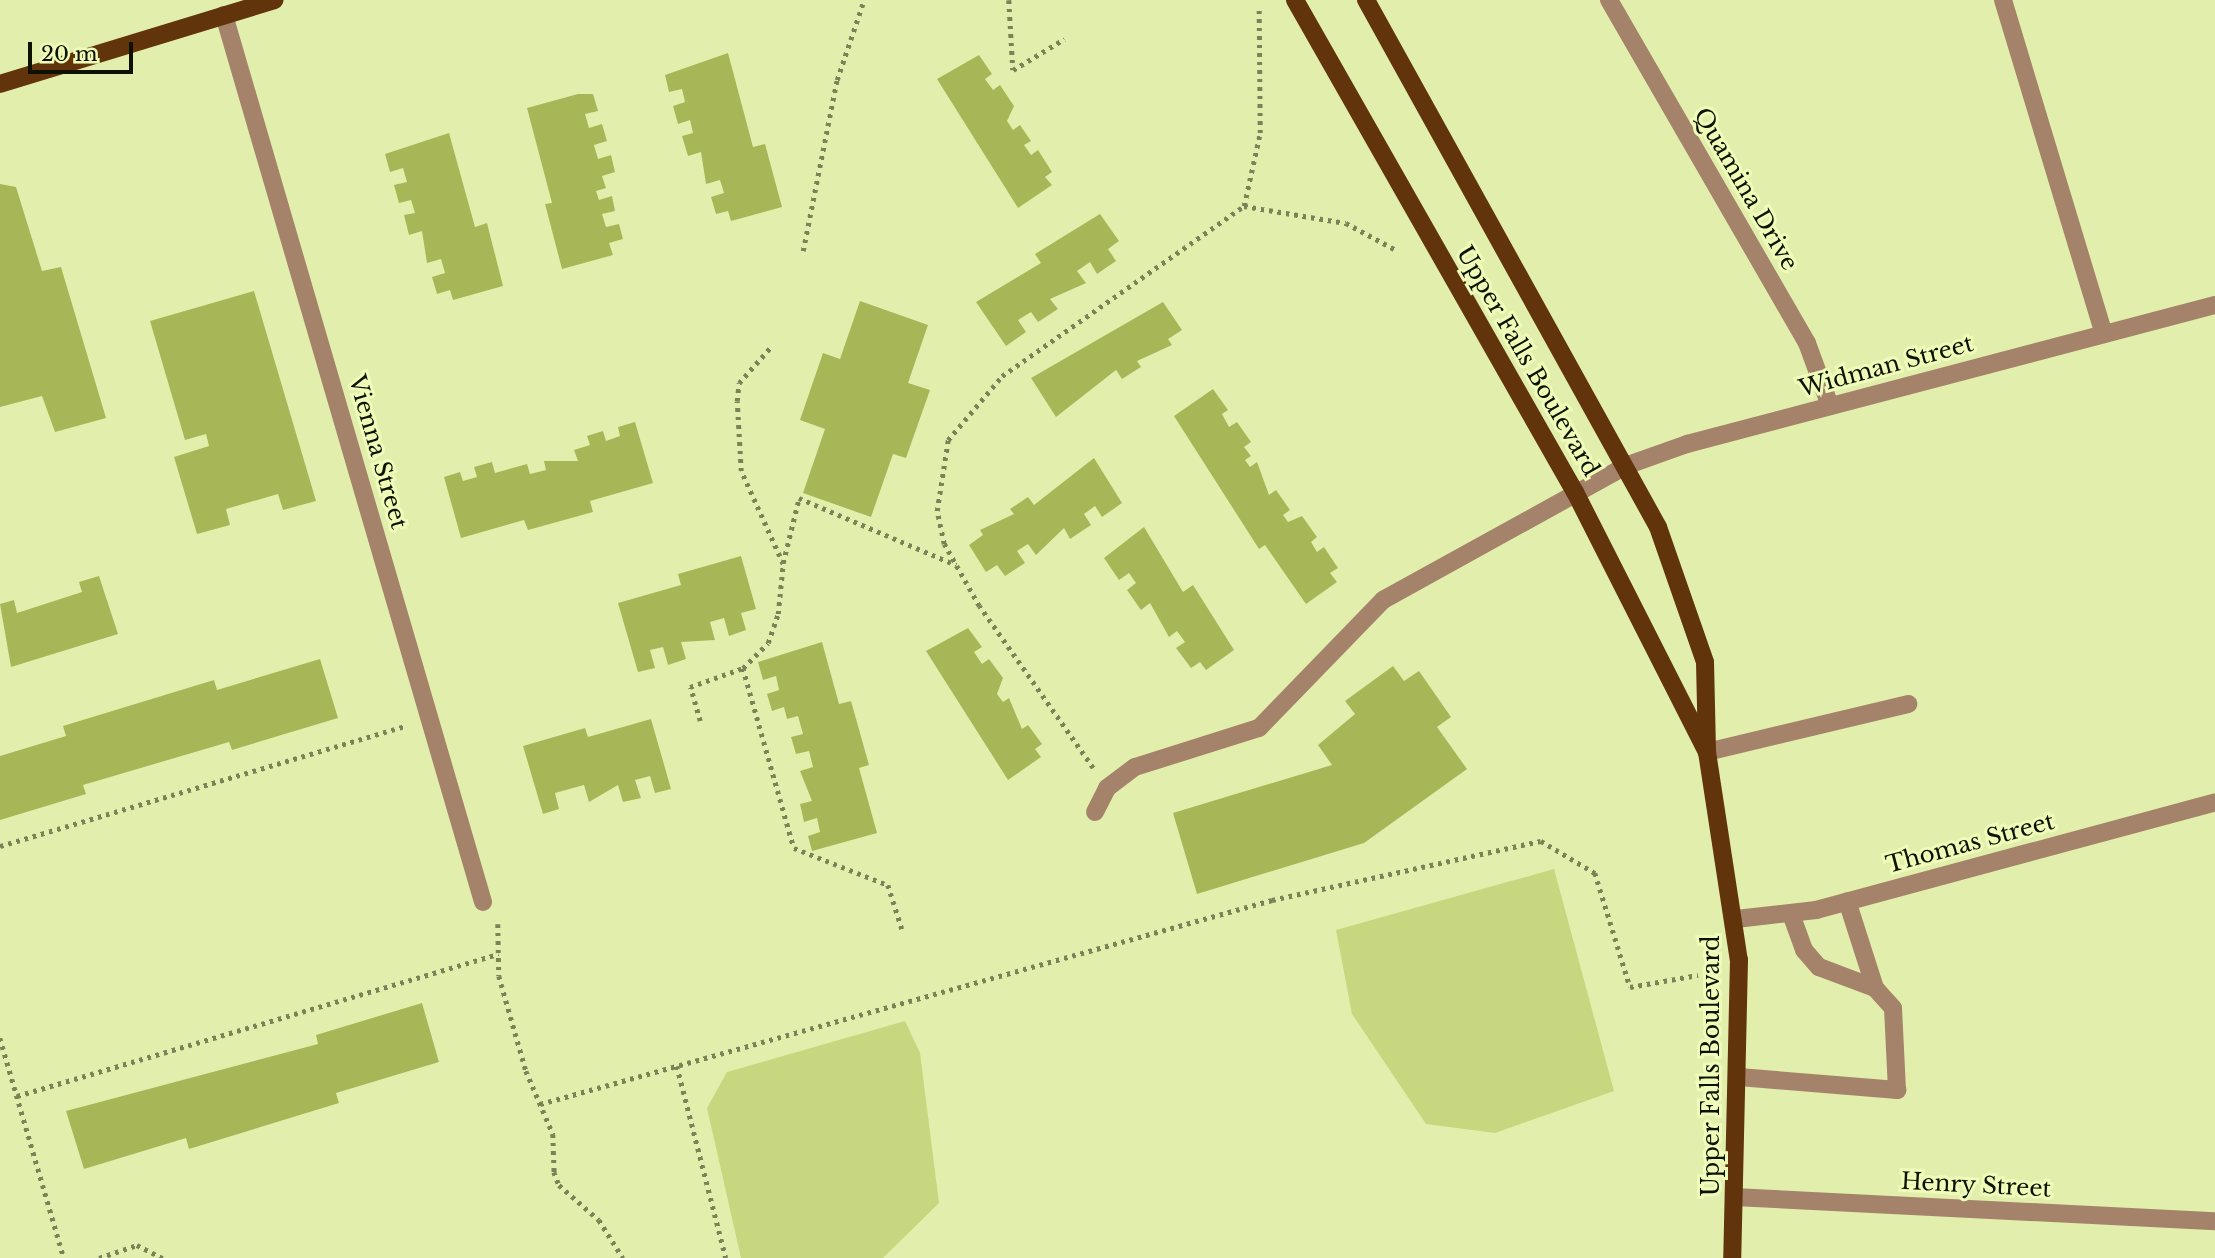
<!DOCTYPE html>
<style>
body{margin:0}
#map{position:relative;width:2215px;height:1258px;overflow:hidden;background:#e2efac;font-family:"Libre Baskerville",serif}
div>[style]{position:absolute}
[style*='--x']{left:calc(var(--x)*1px);top:calc(var(--y)*1px);width:calc(var(--w)*1px);rotate:calc(var(--a)*1deg)}
.green>*{inset:0;background:#c7d780}
.building>*{inset:0;background:#a7b758}
.path>*{height:4.5px;margin-top:-2.25px;transform-origin:0;background:repeating-linear-gradient(90deg,#7a8257 0 3.5px,transparent 0 8.5px)}
.minor>*{height:18px;margin:-9px;padding:0 9px;transform-origin:9px;border-radius:9px;background:#a5836a}
.major>*{height:18px;margin:-9px;padding:0 9px;transform-origin:9px;border-radius:9px;background:#61340b}
span{translate:-50% -50%;white-space:nowrap;text-align:center;line-height:1.15;-webkit-text-stroke:6px #effcb9;paint-order:stroke}
.street-label{font-size:23px;color:#0e1100}
.scale{position:absolute;left:28px;top:42px;width:105px;height:32px;box-sizing:border-box;border:4px solid #0e1100;border-top:0;padding-left:9px;font-size:21px;line-height:24px;white-space:nowrap;color:#0e1100;-webkit-text-stroke:5px #effcb9;paint-order:stroke}
</style>
<div id="map">
<div class="green">
<div style="clip-path:polygon(1554px 869px,1614px 1091px,1495px 1133px,1426px 1124px,1352px 1014px,1336px 930px)"></div>
<div style="clip-path:polygon(905px 1021px,920px 1053px,939px 1203px,883px 1258px,741px 1258px,707px 1108px,727px 1072px)"></div>
</div>
<div class="building">
<div style="clip-path:polygon(728px 53px,753px 147px,765px 144px,782px 207px,731px 221px,728px 211px,716px 214px,711px 197px,724px 193px,720px 180px,706px 184px,701px 152px,688px 156px,682px 136px,693px 133px,690px 120px,678px 124px,673px 106px,685px 102px,682px 89px,669px 92px,665px 75px)"></div>
<div style="clip-path:polygon(979px 55px,992px 74px,985px 79px,993px 90px,1000px 85px,1014px 106px,1007px 121px,1013px 130px,1020px 125px,1031px 141px,1024px 145px,1031px 155px,1038px 150px,1052px 172px,1045px 177px,1052px 185px,1018px 208px,937px 79px)"></div>
<div style="clip-path:polygon(578px 94px,593px 94px,598px 111px,585px 114px,589px 128px,602px 124px,607px 141px,594px 145px,598px 159px,611px 155px,615px 172px,602px 176px,606px 188px,596px 191px,599px 200px,612px 196px,615px 211px,602px 214px,606px 227px,619px 224px,623px 239px,609px 243px,613px 255px,562px 269px,545px 204px,552px 203px,527px 108px)"></div>
<div style="clip-path:polygon(449px 133px,475px 227px,487px 223px,503px 286px,453px 300px,450px 290px,437px 294px,432px 277px,445px 273px,441px 259px,427px 263px,422px 231px,409px 235px,404px 215px,415px 213px,411px 200px,399px 203px,394px 185px,407px 182px,403px 168px,390px 172px,385px 154px)"></div>
<div style="clip-path:polygon(0 184px,16px 187px,42px 271px,61px 267px,106px 418px,55px 432px,42px 396px,0 407px)"></div>
<div style="clip-path:polygon(1100px 214px,1119px 241px,1108px 249px,1116px 261px,1097px 274px,1090px 262px,1077px 271px,1086px 283px,1050px 299px,1058px 309px,1038px 322px,1031px 312px,1018px 320px,1026px 332px,1006px 346px,976px 302px,1041px 263px,1035px 254px)"></div>
<div style="clip-path:polygon(254px 291px,316px 501px,283px 510px,278px 494px,226px 509px,230px 525px,197px 534px,174px 457px,209px 446px,206px 434px,185px 440px,150px 321px)"></div>
<div style="clip-path:polygon(860px 301px,928px 325px,908px 383px,930px 390px,906px 458px,893px 454px,871px 517px,803px 493px,825px 429px,800px 420px,823px 353px,840px 359px)"></div>
<div style="clip-path:polygon(1163px 302px,1182px 330px,1168px 339px,1172px 345px,1137px 361px,1141px 367px,1122px 379px,1116px 370px,1056px 417px,1031px 378px)"></div>
<div style="clip-path:polygon(1213px 389px,1228px 410px,1222px 414px,1229px 427px,1237px 422px,1251px 442px,1244px 447px,1251px 456px,1245px 460px,1250px 467px,1257px 462px,1269px 495px,1276px 490px,1290px 510px,1283px 515px,1288px 522px,1302px 516px,1317px 537px,1311px 542px,1317px 552px,1324px 547px,1338px 568px,1330px 573px,1337px 582px,1306px 604px,1265px 545px,1259px 549px,1174px 416px)"></div>
<div style="clip-path:polygon(635px 422px,653px 483px,590px 501px,593px 512px,528px 530px,524px 520px,461px 538px,444px 477px,460px 472px,463px 481px,477px 477px,474px 467px,492px 462px,495px 473px,527px 464px,530px 474px,546px 470px,544px 461px,578px 461px,574px 450px,590px 445px,587px 436px,603px 431px,606px 441px,620px 436px,618px 427px)"></div>
<div style="clip-path:polygon(1094px 458px,1122px 503px,1102px 517px,1095px 506px,1084px 514px,1091px 525px,1070px 539px,1064px 528px,1036px 555px,1028px 544px,1017px 551px,1025px 563px,1005px 576px,997px 565px,986px 572px,969px 545px,983px 535px,980px 530px,1014px 514px,1010px 509px,1028px 497px,1034px 505px)"></div>
<div style="clip-path:polygon(1144px 527px,1183px 592px,1193px 585px,1234px 650px,1206px 670px,1200px 662px,1191px 668px,1176px 648px,1185px 642px,1177px 631px,1169px 637px,1150px 603px,1141px 610px,1127px 590px,1136px 583px,1129px 573px,1119px 580px,1104px 558px)"></div>
<div style="clip-path:polygon(741px 556px,756px 609px,741px 613px,746px 630px,729px 636px,724px 618px,710px 622px,715px 640px,681px 642px,686px 659px,668px 665px,663px 647px,650px 650px,655px 668px,638px 672px,618px 603px,681px 585px,678px 574px)"></div>
<div style="clip-path:polygon(99px 576px,118px 634px,11px 667px,0 604px,14px 600px,17px 613px,82px 592px,79px 582px)"></div>
<div style="clip-path:polygon(968px 628px,982px 647px,974px 652px,982px 664px,989px 659px,1003px 678px,997px 694px,1003px 702px,1009px 698px,1022px 729px,1028px 725px,1042px 744px,1035px 749px,1041px 757px,1008px 780px,926px 651px)"></div>
<div style="clip-path:polygon(822px 642px,839px 704px,851px 701px,869px 765px,859px 768px,877px 833px,812px 851px,808px 836px,820px 832px,817px 818px,804px 822px,800px 804px,812px 801px,800px 771px,813px 767px,809px 751px,796px 754px,791px 737px,803px 734px,798px 716px,787px 719px,784px 707px,772px 711px,767px 694px,779px 690px,776px 676px,763px 680px,758px 662px)"></div>
<div style="clip-path:polygon(320px 659px,338px 718px,232px 750px,229px 742px,83px 785px,86px 794px,0 820px,0 756px,66px 736px,63px 726px,214px 680px,217px 690px)"></div>
<div style="clip-path:polygon(1393px 666px,1404px 681px,1419px 671px,1451px 717px,1437px 727px,1467px 769px,1364px 843px,1197px 894px,1173px 813px,1332px 765px,1318px 745px,1355px 714px,1345px 701px)"></div>
<div style="clip-path:polygon(651px 719px,671px 789px,655px 793px,650px 776px,635px 780px,641px 798px,623px 802px,618px 785px,589px 802px,584px 785px,555px 793px,559px 809px,543px 814px,523px 746px,585px 728px,588px 737px)"></div>
<div style="clip-path:polygon(422px 1003px,439px 1062px,336px 1093px,339px 1103px,189px 1149px,186px 1138px,84px 1169px,66px 1111px,318px 1044px,316px 1035px)"></div>
</div>
<div class="path">
<div style="--x:1009;--y:0;--w:70;--a:86.7"></div>
<div style="--x:1013;--y:70;--w:60;--a:-31.3"></div>
<div style="--x:1244;--y:206;--w:103;--a:9.5"></div>
<div style="--x:1346;--y:223;--w:59;--a:28.3"></div>
<div style="--x:803;--y:251;--w:174;--a:-78.8"></div>
<div style="--x:837;--y:80;--w:84;--a:-71.4"></div>
<div style="--x:783;--y:563;--w:67;--a:-76.2"></div>
<div style="--x:799;--y:498;--w:171;--a:23.1"></div>
<div style="--x:743;--y:668;--w:187;--a:74.2"></div>
<div style="--x:794;--y:848;--w:101;--a:21.5"></div>
<div style="--x:888;--y:885;--w:46;--a:72.3"></div>
<div style="--x:700;--y:721;--w:35;--a:-106"></div>
<div style="--x:690;--y:687;--w:56;--a:-19.7"></div>
<div style="--x:743;--y:668;--w:35;--a:-45"></div>
<div style="--x:768;--y:643;--w:31;--a:-71"></div>
<div style="--x:778;--y:614;--w:50;--a:-84.3"></div>
<div style="--x:783;--y:564;--w:102;--a:-114.3"></div>
<div style="--x:741;--y:471;--w:70;--a:-93.3"></div>
<div style="--x:737;--y:401;--w:18;--a:-84"></div>
<div style="--x:739;--y:383;--w:47;--a:-48.5"></div>
<div style="--x:1093;--y:768;--w:198;--a:-125.1"></div>
<div style="--x:979;--y:606;--w:71;--a:-119.4"></div>
<div style="--x:944;--y:544;--w:34;--a:-102"></div>
<div style="--x:937;--y:511;--w:72;--a:-81.2"></div>
<div style="--x:948;--y:440;--w:84;--a:-49.8"></div>
<div style="--x:1002;--y:376;--w:296;--a:-35.1"></div>
<div style="--x:1244;--y:206;--w:75;--a:-77.6"></div>
<div style="--x:1260;--y:133;--w:126;--a:-90.5"></div>
<div style="--x:0;--y:846;--w:422;--a:-16.5"></div>
<div style="--x:498;--y:924;--w:52;--a:88.9"></div>
<div style="--x:499;--y:976;--w:99;--a:74.1"></div>
<div style="--x:526;--y:1071;--w:69;--a:66.8"></div>
<div style="--x:553;--y:1134;--w:38;--a:88"></div>
<div style="--x:554;--y:1172;--w:14;--a:69"></div>
<div style="--x:559;--y:1185;--w:53;--a:41.2"></div>
<div style="--x:599;--y:1220;--w:45;--a:57.7"></div>
<div style="--x:0;--y:1038;--w:229;--a:73.8"></div>
<div style="--x:677;--y:1066;--w:198;--a:75.7"></div>
<div style="--x:17;--y:1096;--w:502;--a:-16.45"></div>
<div style="--x:540;--y:1104;--w:760;--a:-15.57"></div>
<div style="--x:1272;--y:900;--w:275;--a:-12.4"></div>
<div style="--x:1541;--y:841;--w:63;--a:30.7"></div>
<div style="--x:1595;--y:873;--w:119;--a:72.9"></div>
<div style="--x:1630;--y:987;--w:69;--a:-10"></div>
<div style="--x:99;--y:1258;--w:40;--a:-18.9"></div>
<div style="--x:137;--y:1245;--w:29;--a:27"></div>
</div>
<div class="minor">
<div style="--x:1609;--y:0;--w:396;--a:60"></div>
<div style="--x:1807;--y:343;--w:67;--a:69.9"></div>
<div style="--x:2003;--y:0;--w:349;--a:73.2"></div>
<div style="--x:224;--y:15;--w:924;--a:73.72"></div>
<div style="--x:1707;--y:752;--w:207;--a:-13.4"></div>
<div style="--x:1095;--y:812;--w:27;--a:-63"></div>
<div style="--x:1107;--y:788;--w:35;--a:-37"></div>
<div style="--x:1135;--y:767;--w:130;--a:-17.5"></div>
<div style="--x:1259;--y:728;--w:178;--a:-45.9"></div>
<div style="--x:1383;--y:600;--w:280;--a:-28.9"></div>
<div style="--x:1628;--y:465;--w:63;--a:-19.6"></div>
<div style="--x:1687;--y:444;--w:546;--a:-14.75"></div>
<div style="--x:1791;--y:914;--w:38;--a:70"></div>
<div style="--x:1804;--y:950;--w:23;--a:49"></div>
<div style="--x:1819;--y:967;--w:60;--a:20.6"></div>
<div style="--x:1736;--y:919;--w:81;--a:-6.4"></div>
<div style="--x:1816;--y:910;--w:413;--a:-15.1"></div>
<div style="--x:1739;--y:1077;--w:159;--a:4.7"></div>
<div style="--x:1897;--y:1090;--w:82;--a:-92.8"></div>
<div style="--x:1893;--y:1008;--w:27;--a:-132"></div>
<div style="--x:1875;--y:988;--w:91;--a:-107.8"></div>
<div style="--x:1734;--y:1197;--w:482;--a:2.9"></div>
</div>
<div class="major">
<div style="--x:1295;--y:0;--w:566;--a:60.36"></div>
<div style="--x:1575;--y:492;--w:292;--a:63.1"></div>
<div style="--x:1707;--y:752;--w:210;--a:81.3"></div>
<div style="--x:1739;--y:960;--w:298;--a:91.3"></div>
<div style="--x:1366;--y:0;--w:602;--a:61.01"></div>
<div style="--x:1658;--y:527;--w:143;--a:70.8"></div>
<div style="--x:1705;--y:662;--w:90;--a:88.7"></div>
<div style="--x:0;--y:84;--w:287;--a:-17"></div>
</div>
<div class="street-label">
<span style="left:1746px;top:189px;rotate:60deg">Quamina Drive</span>
<span style="left:1528px;top:361px;rotate:60deg">Upper Falls Boulevard</span>
<span style="left:1886px;top:366px;rotate:-15deg">Widman Street</span>
<span style="left:378px;top:452px;rotate:74deg">Vienna Street</span>
<span style="left:1970px;top:843px;rotate:-15deg">Thomas Street</span>
<span style="left:1711px;top:1066px;rotate:-90deg">Upper Falls Boulevard</span>
<span style="left:1976px;top:1185px;rotate:3deg">Henry Street</span>
</div>
<div class="scale">20 m</div>
</div>
